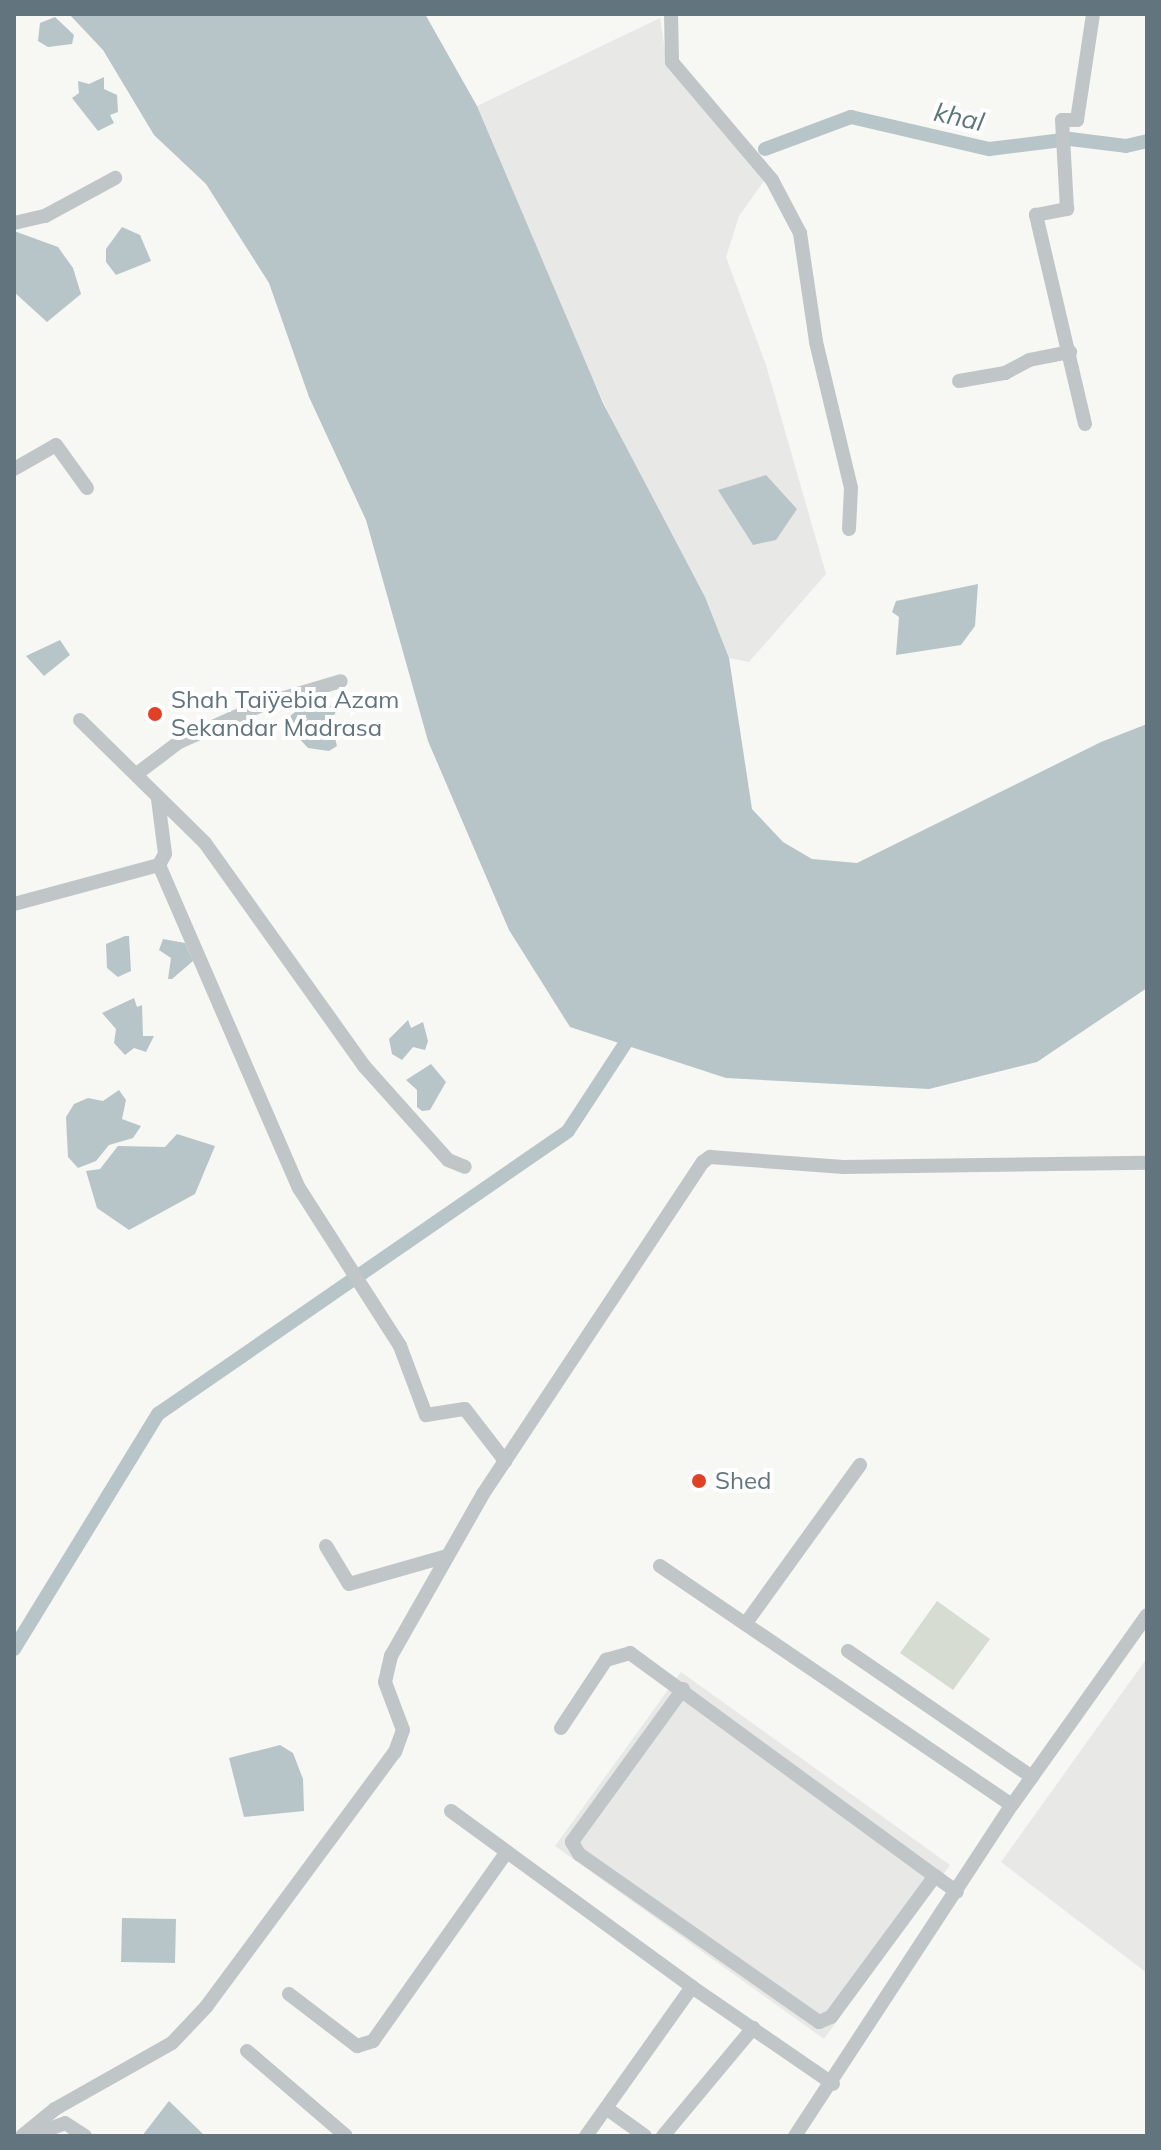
<!DOCTYPE html>
<meta charset="utf-8">
<style>
body{margin:0}
#map{position:relative;width:1161px;height:2150px;overflow:hidden;background:#f7f7f4;font-family:Mulish,sans-serif}
div>[style]{position:absolute}
[style*='--x']{left:calc(var(--x)*1px);top:calc(var(--y)*1px);width:calc(var(--w)*1px);rotate:calc(var(--a)*1deg)}
.built>*{inset:0;background:#e8e8e7}
.green>*{inset:0;background:#d7dcd3}
.water>*{inset:0;background:#b7c5c8}
.canal>*{height:14px;margin:-7px;padding:0 7px;transform-origin:7px;border-radius:7px;background:#b7c5c8}
.minor>*{height:14px;margin:-7px;padding:0 7px;transform-origin:7px;border-radius:7px;background:#c0c5c8}
.dots>*{width:22px;height:22px;translate:-50% -50%;box-sizing:border-box;border:4px solid #fff;border-radius:50%}
span{translate:-50% -50%;white-space:nowrap;text-align:center;line-height:1.15;-webkit-text-stroke:8px #fff;paint-order:stroke}
.poi-label{font-size:24px;color:#62757f}
.left{translate:0 -50%;text-align:left}
.water-label{font-size:26px;color:#5d757a;font-style:italic}
.frame{position:absolute;inset:0;border:16px solid #62757f;pointer-events:none}
</style>
<div id="map">
<div class="built">
<div style="clip-path:polygon(660px 18px,667px 63px,766px 178px,739px 216px,726px 257px,766px 365px,826px 574px,749px 662px,729px 658px,704px 597px,652px 504px,574px 340px,477px 106px)"></div>
<div style="clip-path:polygon(1147px 1658px,1147px 1973px,1001px 1862px)"></div>
<div style="clip-path:polygon(681px 1672px,950px 1865px,824px 2039px,555px 1846px)"></div>
</div>
<div class="green">
<div style="clip-path:polygon(937px 1601px,990px 1639px,953px 1690px,900px 1653px)"></div>
</div>
<div class="water">
<div style="clip-path:polygon(69px 14px,425px 14px,477px 106px,603px 403px,705px 597px,729px 658px,752px 809px,783px 842px,812px 859px,857px 863px,1101px 742px,1147px 724px,1147px 988px,1037px 1062px,929px 1089px,726px 1078px,570px 1027px,509px 930px,428px 741px,366px 520px,309px 397px,269px 283px,206px 184px,154px 135px,103px 50px)"></div>
<div style="clip-path:polygon(55px 17px,74px 35px,72px 44px,48px 47px,38px 41px,40px 23px)"></div>
<div style="clip-path:polygon(104px 77px,104px 89px,117px 95px,118px 112px,110px 115px,114px 123px,98px 131px,72px 98px,79px 93px,78px 81px,89px 84px)"></div>
<div style="clip-path:polygon(122px 227px,140px 235px,151px 261px,116px 275px,106px 262px,106px 249px)"></div>
<div style="clip-path:polygon(14px 231px,58px 247px,73px 268px,81px 294px,47px 322px,14px 292px)"></div>
<div style="clip-path:polygon(766px 475px,797px 509px,776px 540px,753px 545px,718px 490px)"></div>
<div style="clip-path:polygon(978px 584px,975px 626px,961px 645px,896px 655px,899px 617px,892px 612px,896px 601px)"></div>
<div style="clip-path:polygon(60px 640px,70px 655px,44px 676px,26px 656px)"></div>
<div style="clip-path:polygon(313px 698px,337px 709px,331px 722px,337px 746px,329px 751px,308px 748px,295px 734px,290px 716px)"></div>
<div style="clip-path:polygon(125px 936px,129px 936px,131px 971px,118px 977px,107px 968px,106px 944px)"></div>
<div style="clip-path:polygon(163px 939px,185px 943px,193px 961px,172px 979px,168px 979px,171px 958px,159px 950px)"></div>
<div style="clip-path:polygon(134px 998px,137px 1007px,142px 1005px,143px 1036px,154px 1036px,146px 1052px,134px 1048px,125px 1055px,114px 1043px,116px 1029px,102px 1013px)"></div>
<div style="clip-path:polygon(408px 1020px,411px 1028px,423px 1022px,428px 1041px,425px 1050px,413px 1047px,402px 1060px,392px 1054px,389px 1039px)"></div>
<div style="clip-path:polygon(431px 1064px,446px 1082px,430px 1110px,422px 1111px,417px 1107px,417px 1090px,406px 1080px)"></div>
<div style="clip-path:polygon(119px 1090px,126px 1100px,122px 1119px,141px 1126px,133px 1138px,109px 1145px,96px 1161px,78px 1168px,68px 1157px,66px 1117px,74px 1104px,88px 1098px,103px 1101px)"></div>
<div style="clip-path:polygon(177px 1134px,215px 1146px,195px 1194px,129px 1230px,97px 1208px,86px 1171px,100px 1169px,118px 1146px,165px 1147px)"></div>
<div style="clip-path:polygon(280px 1745px,293px 1753px,303px 1779px,304px 1811px,244px 1817px,229px 1758px)"></div>
<div style="clip-path:polygon(122px 1918px,176px 1919px,175px 1963px,121px 1962px)"></div>
<div style="clip-path:polygon(169px 2101px,205px 2136px,142px 2136px)"></div>
</div>
<div class="canal">
<div style="--x:765;--y:149;--w:92;--a:-20.4"></div>
<div style="--x:851;--y:117;--w:142;--a:13.1"></div>
<div style="--x:989;--y:149;--w:82;--a:-7"></div>
<div style="--x:1070;--y:139;--w:56;--a:7.1"></div>
<div style="--x:1126;--y:146;--w:22;--a:-13"></div>
<div style="--x:14;--y:1649;--w:276;--a:-58.5"></div>
<div style="--x:158;--y:1414;--w:498;--a:-34.6"></div>
<div style="--x:568;--y:1131;--w:121;--a:-56.8"></div>
</div>
<div class="minor">
<div style="--x:671;--y:14;--w:48;--a:88.8"></div>
<div style="--x:672;--y:62;--w:155;--a:49.7"></div>
<div style="--x:772;--y:180;--w:60;--a:62.2"></div>
<div style="--x:800;--y:233;--w:110;--a:81.6"></div>
<div style="--x:816;--y:342;--w:150;--a:76.5"></div>
<div style="--x:851;--y:488;--w:41;--a:92.8"></div>
<div style="--x:14;--y:223;--w:32;--a:-13"></div>
<div style="--x:45;--y:216;--w:80;--a:-28.5"></div>
<div style="--x:959;--y:381;--w:47;--a:-9.9"></div>
<div style="--x:1005;--y:373;--w:27;--a:-28"></div>
<div style="--x:1029;--y:360;--w:42;--a:-11"></div>
<div style="--x:1085;--y:424;--w:215;--a:-103.2"></div>
<div style="--x:1036;--y:215;--w:32;--a:-11"></div>
<div style="--x:1067;--y:209;--w:89;--a:-93.2"></div>
<div style="--x:1062;--y:120;--w:15;--a:0"></div>
<div style="--x:1077;--y:120;--w:107;--a:-81.4"></div>
<div style="--x:14;--y:469;--w:48;--a:-29.7"></div>
<div style="--x:56;--y:445;--w:53;--a:54.2"></div>
<div style="--x:80;--y:720;--w:175;--a:44.5"></div>
<div style="--x:205;--y:843;--w:274;--a:54.5"></div>
<div style="--x:364;--y:1066;--w:126;--a:48.2"></div>
<div style="--x:448;--y:1160;--w:18;--a:22"></div>
<div style="--x:138;--y:773;--w:51;--a:-37.1"></div>
<div style="--x:179;--y:742;--w:93;--a:-24.1"></div>
<div style="--x:264;--y:704;--w:80;--a:-16.6"></div>
<div style="--x:158;--y:799;--w:55;--a:82.7"></div>
<div style="--x:165;--y:854;--w:13;--a:119"></div>
<div style="--x:159;--y:865;--w:352;--a:66.6"></div>
<div style="--x:299;--y:1188;--w:188;--a:57.4"></div>
<div style="--x:400;--y:1346;--w:74;--a:69.4"></div>
<div style="--x:426;--y:1415;--w:39;--a:-9"></div>
<div style="--x:465;--y:1409;--w:66;--a:52.4"></div>
<div style="--x:14;--y:904;--w:150;--a:-15.1"></div>
<div style="--x:326;--y:1546;--w:44;--a:58.8"></div>
<div style="--x:349;--y:1584;--w:102;--a:-15.9"></div>
<div style="--x:660;--y:1566;--w:425;--a:34.2"></div>
<div style="--x:746;--y:1623;--w:195;--a:-54.2"></div>
<div style="--x:848;--y:1651;--w:223;--a:34.4"></div>
<div style="--x:683;--y:1689;--w:189;--a:126"></div>
<div style="--x:572;--y:1842;--w:14;--a:60"></div>
<div style="--x:579;--y:1854;--w:293;--a:35"></div>
<div style="--x:819;--y:2022;--w:13;--a:-23"></div>
<div style="--x:831;--y:2017;--w:175;--a:-53.6"></div>
<div style="--x:935;--y:1876;--w:27;--a:36"></div>
<div style="--x:561;--y:1728;--w:82;--a:-56.5"></div>
<div style="--x:606;--y:1660;--w:25;--a:-16"></div>
<div style="--x:630;--y:1653;--w:378;--a:36.2"></div>
<div style="--x:451;--y:1811;--w:298;--a:36.1"></div>
<div style="--x:692;--y:1987;--w:171;--a:34.5"></div>
<div style="--x:289;--y:1994;--w:86;--a:37.4"></div>
<div style="--x:357;--y:2046;--w:17;--a:-17"></div>
<div style="--x:373;--y:2041;--w:232;--a:-54.7"></div>
<div style="--x:247;--y:2051;--w:130;--a:40.6"></div>
<div style="--x:606;--y:2108;--w:48;--a:35.7"></div>
<div style="--x:22;--y:2136;--w:43;--a:-39.3"></div>
<div style="--x:55;--y:2109;--w:134;--a:-29.4"></div>
<div style="--x:172;--y:2043;--w:50;--a:-46.6"></div>
<div style="--x:206;--y:2007;--w:317;--a:-53.5"></div>
<div style="--x:395;--y:1752;--w:23;--a:-70"></div>
<div style="--x:403;--y:1730;--w:51;--a:-110.6"></div>
<div style="--x:385;--y:1682;--w:27;--a:-77"></div>
<div style="--x:391;--y:1656;--w:186;--a:-60.4"></div>
<div style="--x:483;--y:1494;--w:398;--a:-56.5"></div>
<div style="--x:703;--y:1162;--w:9;--a:-36"></div>
<div style="--x:710;--y:1157;--w:134;--a:4.3"></div>
<div style="--x:844;--y:1167;--w:303;--a:-0.8"></div>
<div style="--x:30;--y:2136;--w:37;--a:-20"></div>
<div style="--x:65;--y:2123;--w:24;--a:33"></div>
<div style="--x:586;--y:2136;--w:183;--a:-54.6"></div>
<div style="--x:663;--y:2136;--w:141;--a:-50.2"></div>
<div style="--x:795;--y:2136;--w:396;--a:-56.8"></div>
<div style="--x:1012;--y:1805;--w:233;--a:-54.6"></div>
</div>
<div class="dots">
<div style="left:155px;top:714px;background:#e24128"></div>
<div style="left:699px;top:1481px;background:#e24128"></div>
</div>
<div class="poi-label">
<span class="left" style="left:171px;top:714px">Shah Taiÿebia Azam<br>Sekandar Madrasa</span>
<span class="left" style="left:715px;top:1481px">Shed</span>
</div>
<div class="water-label">
<span style="left:959px;top:117px;rotate:13deg">khal</span>
</div>
<div class="frame"></div>
</div>
